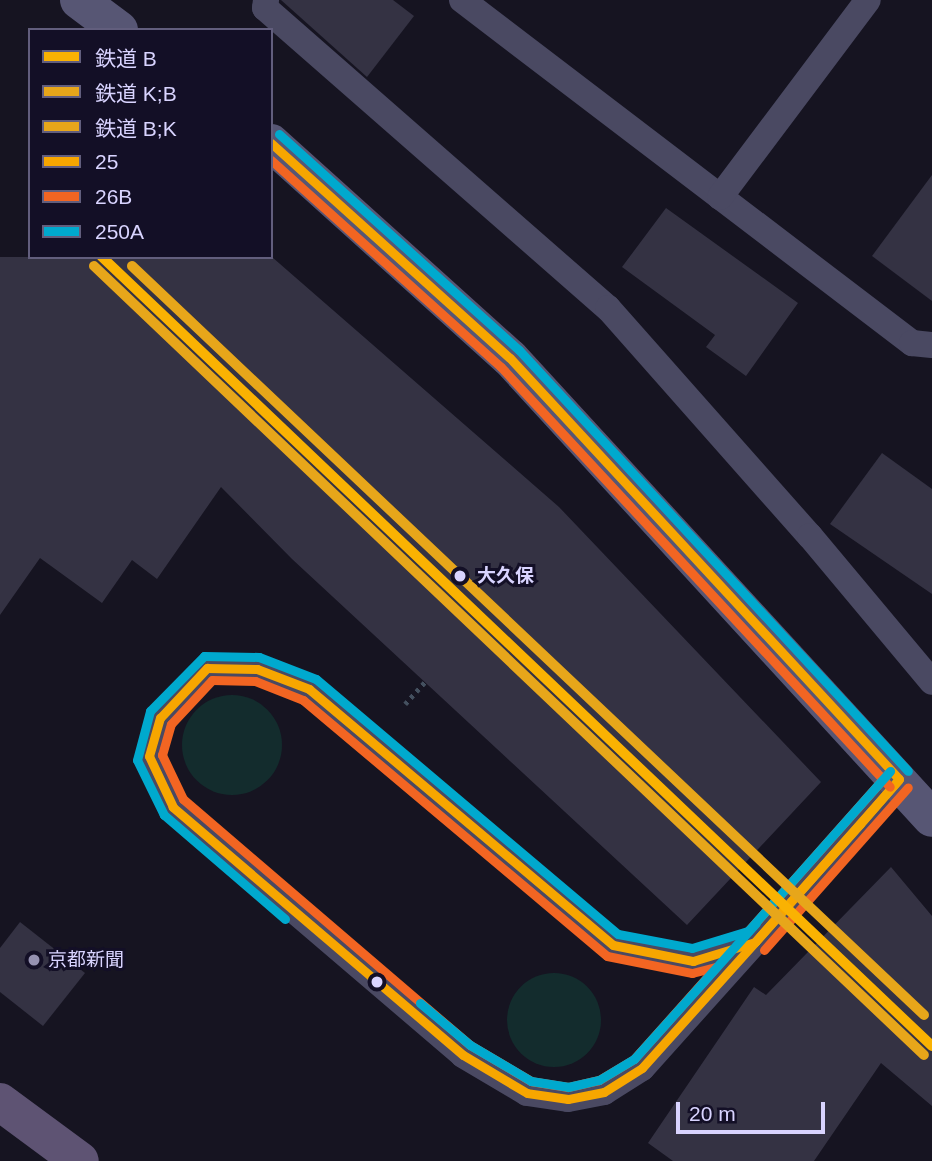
<!DOCTYPE html>
<meta charset="utf-8">
<style>
body{margin:0}
#map{position:relative;width:932px;height:1161px;overflow:hidden;background:#161421;font-family:Helvetica,"Noto Sans JP",sans-serif}
div>[style]{position:absolute}
[style*='--x']{left:calc(var(--x)*1px);top:calc(var(--y)*1px);width:calc(var(--w)*1px);rotate:calc(var(--a)*1deg)}
.green>*{inset:0;background:#132c2d}
.round{border-radius:50%}
.building>*{inset:0;background:#343243}
.path>*{height:4.5px;margin-top:-2.25px;transform-origin:0;background:repeating-linear-gradient(90deg,#44505f 0 3.5px,transparent 0 8.5px)}
.lane>*{height:26px;margin:-13px;padding:0 13px;transform-origin:13px;border-radius:13px;background:#4a4962}
.secondary>*{height:38px;margin:-19px;padding:0 19px;transform-origin:19px;border-radius:19px;background:#575674}
.primary>*{height:38px;margin:-19px;padding:0 19px;transform-origin:19px;border-radius:19px;background:#5e5373}
.bus-1>*{height:9px;margin:-4.5px;padding:0 4.5px;transform-origin:4.5px;border-radius:4.5px;background:#f7a600}
.bus-2>*{height:9px;margin:-4.5px;padding:0 4.5px;transform-origin:4.5px;border-radius:4.5px;background:#f26522}
.bus-3>*{height:9px;margin:-4.5px;padding:0 4.5px;transform-origin:4.5px;border-radius:4.5px;background:#00a9ce}
.rail-1>*{height:10px;margin:-5px;padding:0 5px;transform-origin:5px;border-radius:5px;background:#fab202}
.rail-2>*{height:10px;margin:-5px;padding:0 5px;transform-origin:5px;border-radius:5px;background:#e7a61a}
.rail-3>*{height:10px;margin:-5px;padding:0 5px;transform-origin:5px;border-radius:5px;background:#e7a61a}
.dots>*{width:19px;height:19px;translate:-50% -50%;box-sizing:border-box;border:4px solid #130f26;border-radius:50%}
span{translate:-50% -50%;white-space:nowrap;text-align:center;line-height:1.15;-webkit-text-stroke:6px #130f26;paint-order:stroke}
.stop-label{font-size:19px;color:#d9d4ff;font-weight:700}
.left{translate:0 -50%;text-align:left}
.poi-label{font-size:19px;color:#d9d4ff}
.legend{position:absolute;left:28px;top:28px;width:245px;height:231px;box-sizing:border-box;background:#130f26;border:2px solid #625e7d;margin:0;padding:9px 12px;list-style:none;font-size:21px;color:#d9d4ff}
.legend li{display:flex;align-items:center;gap:14px;height:35px}
.legend b{width:35px;border:2px solid #625e7d}
.scale{position:absolute;left:676px;top:1102px;width:149px;height:32px;box-sizing:border-box;border:4px solid #d9d4ff;border-top:0;padding-left:9px;font-size:21px;line-height:24px;white-space:nowrap;color:#d9d4ff;-webkit-text-stroke:5px #130f26;paint-order:stroke}
</style>
<div id="map">
<div class="green">
<div class="round" style="left:182px;top:695px;width:100px;height:100px"></div>
<div class="round" style="left:507px;top:973px;width:94px;height:94px"></div>
</div>
<div class="building">
<div style="clip-path:polygon(281px 0,393px 0,414px 16px,367px 77px)"></div>
<div style="clip-path:polygon(932px 175px,932px 301px,872px 256px)"></div>
<div style="clip-path:polygon(666px 208px,798px 303px,746px 376px,706px 347px,715px 335px,622px 267px)"></div>
<div style="clip-path:polygon(0 257px,272px 257px,559px 507px,821px 782px,687px 925px,292px 559px,221px 487px,157px 579px,132px 560px,102px 603px,40px 558px,0 615px)"></div>
<div style="clip-path:polygon(882px 453px,932px 489px,932px 594px,830px 524px)"></div>
<div style="clip-path:polygon(891px 867px,932px 916px,932px 1106px,881px 1063px,814px 1161px,673px 1161px,648px 1143px,754px 987px,766px 995px)"></div>
<div style="clip-path:polygon(20px 922px,85px 973px,43px 1026px,0 992px,0 948px)"></div>
</div>
<div class="path">
<div style="--x:405;--y:704;--w:30;--a:-48"></div>
</div>
<div class="lane">
<div style="--x:266;--y:0;--w:8;--a:97"></div>
<div style="--x:265;--y:8;--w:456;--a:41.2"></div>
<div style="--x:608;--y:308;--w:305;--a:48.5"></div>
<div style="--x:810;--y:536;--w:190;--a:50.1"></div>
<div style="--x:462;--y:0;--w:566;--a:37.32"></div>
<div style="--x:912;--y:343;--w:20;--a:6"></div>
<div style="--x:720;--y:197;--w:246;--a:-53.1"></div>
<div style="--x:755;--y:942;--w:65;--a:163"></div>
<div style="--x:693;--y:961;--w:82;--a:-168.7"></div>
<div style="--x:613;--y:945;--w:397;--a:-139.9"></div>
<div style="--x:309;--y:689;--w:56;--a:-159"></div>
<div style="--x:257;--y:669;--w:50;--a:-178.9"></div>
<div style="--x:207;--y:668;--w:69;--a:133.2"></div>
<div style="--x:160;--y:718;--w:40;--a:106"></div>
<div style="--x:149;--y:756;--w:56;--a:64.8"></div>
<div style="--x:173;--y:807;--w:382;--a:40.5"></div>
<div style="--x:463;--y:1055;--w:74;--a:30.7"></div>
<div style="--x:527;--y:1093;--w:41;--a:8.3"></div>
<div style="--x:568;--y:1099;--w:37;--a:-11"></div>
<div style="--x:604;--y:1092;--w:45;--a:-32.3"></div>
<div style="--x:642;--y:1068;--w:169;--a:-48.1"></div>
<div style="--x:755;--y:942;--w:217;--a:-48.5"></div>
</div>
<div class="secondary">
<div style="--x:79;--y:0;--w:50;--a:36.9"></div>
<div style="--x:271;--y:143;--w:321;--a:42"></div>
<div style="--x:510;--y:358;--w:624;--a:47.47"></div>
</div>
<div class="primary">
<div style="--x:0;--y:1102;--w:99;--a:36.4"></div>
</div>
<div class="bus-1">
<div style="--x:271;--y:143;--w:321;--a:42"></div>
<div style="--x:510;--y:358;--w:573;--a:47.26"></div>
<div style="--x:207;--y:668;--w:50;--a:1.1"></div>
<div style="--x:257;--y:669;--w:56;--a:21"></div>
<div style="--x:309;--y:689;--w:397;--a:40.1"></div>
<div style="--x:613;--y:945;--w:82;--a:11.3"></div>
<div style="--x:693;--y:961;--w:65;--a:-17"></div>
<div style="--x:755;--y:942;--w:169;--a:131.9"></div>
<div style="--x:642;--y:1068;--w:45;--a:147.7"></div>
<div style="--x:604;--y:1092;--w:37;--a:169"></div>
<div style="--x:568;--y:1099;--w:41;--a:-171.7"></div>
<div style="--x:527;--y:1093;--w:74;--a:-149.3"></div>
<div style="--x:463;--y:1055;--w:382;--a:-139.5"></div>
<div style="--x:173;--y:807;--w:56;--a:-115.2"></div>
<div style="--x:149;--y:756;--w:40;--a:-74"></div>
<div style="--x:160;--y:718;--w:69;--a:-46.8"></div>
<div style="--x:899;--y:779;--w:60;--a:130.9"></div>
<div style="--x:860;--y:824;--w:158;--a:131.7"></div>
<div style="--x:755;--y:942;--w:217;--a:-48.5"></div>
</div>
<div class="bus-2">
<div style="--x:271;--y:160;--w:309;--a:42"></div>
<div style="--x:501;--y:367;--w:572;--a:47.19"></div>
<div style="--x:212;--y:680;--w:43;--a:1.3"></div>
<div style="--x:255;--y:681;--w:52;--a:21.6"></div>
<div style="--x:303;--y:700;--w:397;--a:40.1"></div>
<div style="--x:607;--y:956;--w:87;--a:11.3"></div>
<div style="--x:692;--y:973;--w:25;--a:-14"></div>
<div style="--x:716;--y:967;--w:123;--a:131.7"></div>
<div style="--x:634;--y:1059;--w:41;--a:149"></div>
<div style="--x:599;--y:1080;--w:32;--a:167"></div>
<div style="--x:568;--y:1087;--w:37;--a:-171"></div>
<div style="--x:531;--y:1081;--w:71;--a:-149.5"></div>
<div style="--x:470;--y:1045;--w:378;--a:-139.4"></div>
<div style="--x:183;--y:799;--w:49;--a:-115.5"></div>
<div style="--x:162;--y:755;--w:32;--a:-74"></div>
<div style="--x:171;--y:724;--w:60;--a:-47"></div>
<div style="--x:748;--y:931;--w:214;--a:-48.4"></div>
<div style="--x:764;--y:950;--w:217;--a:-48.5"></div>
</div>
<div class="bus-3">
<div style="--x:279;--y:134;--w:323;--a:42"></div>
<div style="--x:519;--y:350;--w:573;--a:47.26"></div>
<div style="--x:285;--y:919;--w:160;--a:-139.3"></div>
<div style="--x:164;--y:815;--w:61;--a:-116.1"></div>
<div style="--x:137;--y:760;--w:51;--a:-75.1"></div>
<div style="--x:150;--y:711;--w:77;--a:-45.5"></div>
<div style="--x:204;--y:656;--w:55;--a:1"></div>
<div style="--x:259;--y:657;--w:61;--a:21.1"></div>
<div style="--x:316;--y:679;--w:395;--a:40.2"></div>
<div style="--x:618;--y:934;--w:75;--a:10.7"></div>
<div style="--x:692;--y:948;--w:59;--a:-16.9"></div>
<div style="--x:748;--y:931;--w:214;--a:-48.4"></div>
<div style="--x:420;--y:1003;--w:65;--a:40"></div>
<div style="--x:470;--y:1045;--w:71;--a:30.5"></div>
<div style="--x:531;--y:1081;--w:37;--a:9"></div>
<div style="--x:568;--y:1087;--w:32;--a:-13"></div>
<div style="--x:599;--y:1080;--w:41;--a:-31"></div>
<div style="--x:634;--y:1059;--w:183;--a:-48.1"></div>
</div>
<div class="rail-1">
<div style="--x:102;--y:257;--w:1145;--a:43.55"></div>
</div>
<div class="rail-2">
<div style="--x:94;--y:266;--w:1145;--a:43.55"></div>
</div>
<div class="rail-3">
<div style="--x:132;--y:266;--w:1090;--a:43.4"></div>
</div>
<div class="dots">
<div style="left:460px;top:576px;background:#d9d4ff"></div>
<div style="left:34px;top:960px;background:#9591b1"></div>
<div style="left:377px;top:982px;background:#d9d4ff"></div>
</div>
<div class="stop-label">
<span class="left" style="left:477px;top:576px">大久保</span>
</div>
<div class="poi-label">
<span class="left" style="left:48px;top:960px">京都新聞</span>
</div>
<ul class="legend">
<li><b style="height:9px;background:#fab202"></b>鉄道 B</li>
<li><b style="height:9px;background:#e7a61a"></b>鉄道 K;B</li>
<li><b style="height:9px;background:#e7a61a"></b>鉄道 B;K</li>
<li><b style="height:9px;background:#f7a600"></b>25</li>
<li><b style="height:9px;background:#f26522"></b>26B</li>
<li><b style="height:9px;background:#00a9ce"></b>250A</li>
</ul>
<div class="scale">20 m</div>
</div>
